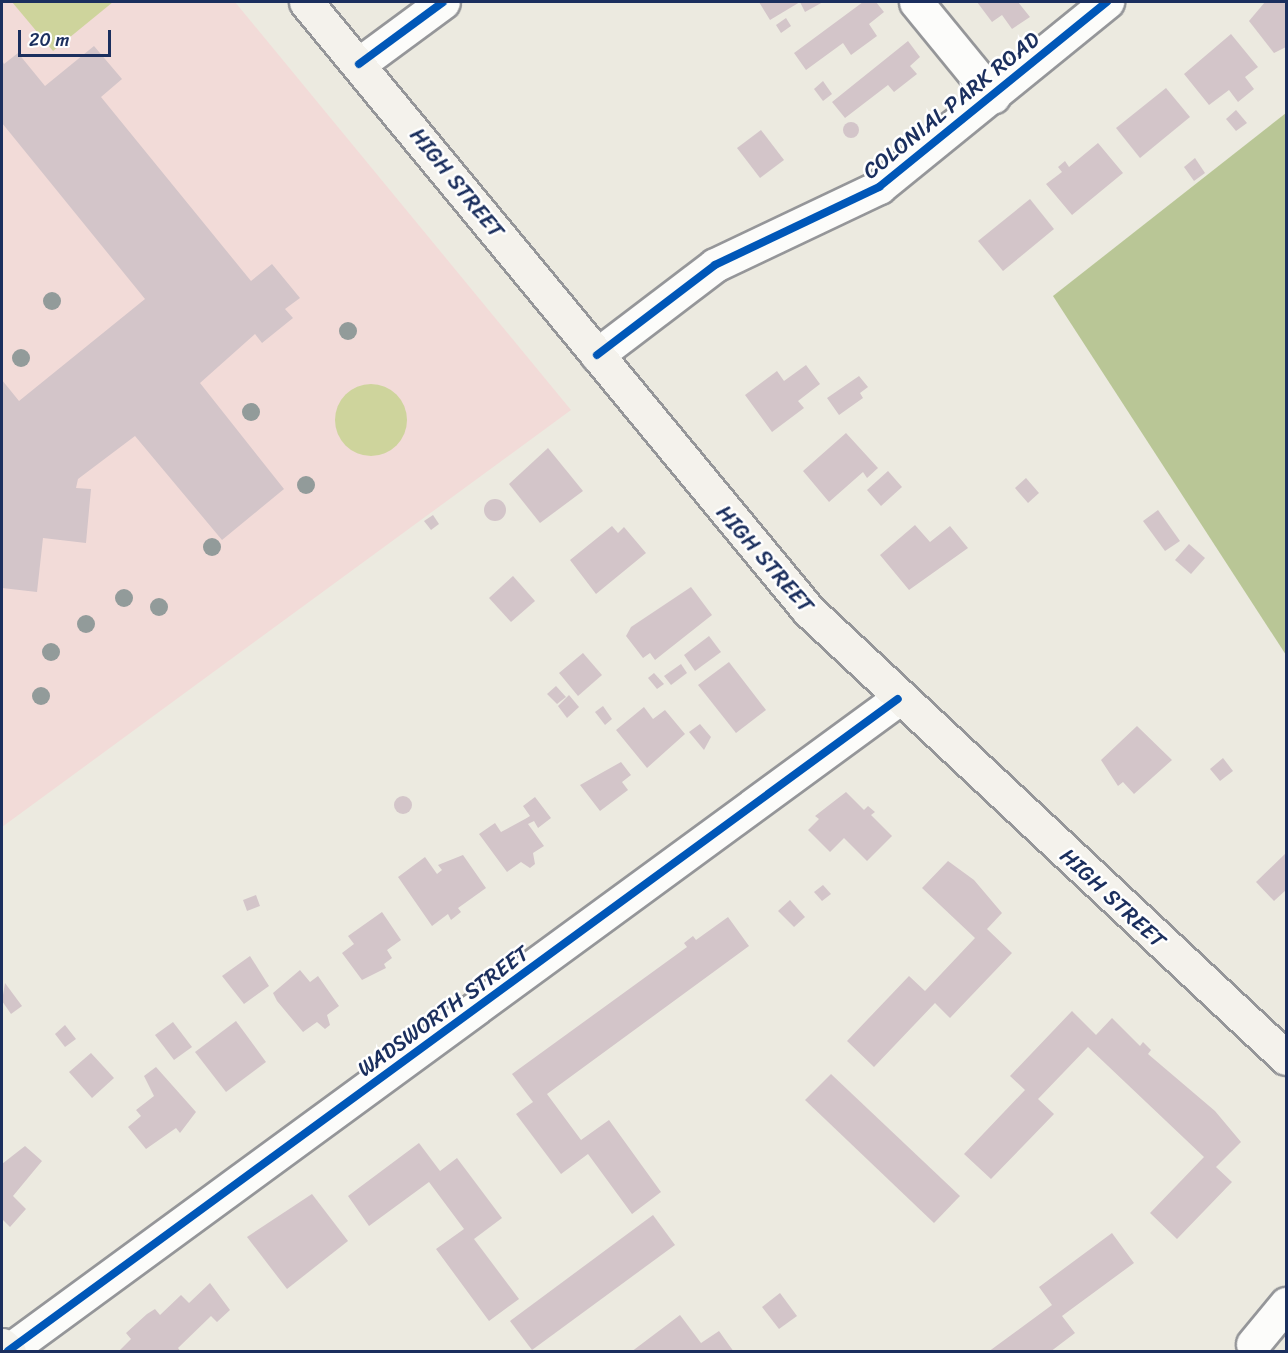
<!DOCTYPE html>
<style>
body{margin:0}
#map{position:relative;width:1288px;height:1353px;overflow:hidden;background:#eceae0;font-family:Sriracha,sans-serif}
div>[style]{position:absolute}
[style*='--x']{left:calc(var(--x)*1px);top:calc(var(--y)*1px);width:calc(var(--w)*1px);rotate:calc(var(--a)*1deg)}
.built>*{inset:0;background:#f2dbd8}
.green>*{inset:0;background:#ced49c}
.round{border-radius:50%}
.forest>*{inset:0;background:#b9c696}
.building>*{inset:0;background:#d3c5c9}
.roads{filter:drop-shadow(2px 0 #959699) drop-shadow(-2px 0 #959699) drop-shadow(0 2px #959699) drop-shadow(0 -2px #959699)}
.minor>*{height:33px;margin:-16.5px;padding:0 16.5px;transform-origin:16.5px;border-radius:16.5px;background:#fcfcfa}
.tertiary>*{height:33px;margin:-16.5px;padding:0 16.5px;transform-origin:16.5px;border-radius:16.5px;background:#fcfcfa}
.secondary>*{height:33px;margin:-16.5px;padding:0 16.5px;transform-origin:16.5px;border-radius:16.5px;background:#f4f2ec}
.cycleway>*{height:8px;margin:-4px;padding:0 4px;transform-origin:4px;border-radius:4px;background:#0057b8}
.trees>*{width:18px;height:18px;margin:-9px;border-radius:50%;background:#929b9a}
span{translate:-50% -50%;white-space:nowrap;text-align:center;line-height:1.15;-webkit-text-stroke:5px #fff;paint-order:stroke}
.street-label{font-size:22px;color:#1b2f5e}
.frame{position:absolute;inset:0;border:3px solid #1b2f5e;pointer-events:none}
.scale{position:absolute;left:18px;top:30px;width:93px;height:27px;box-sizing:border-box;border:3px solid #1b2f5e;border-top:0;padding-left:8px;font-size:18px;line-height:21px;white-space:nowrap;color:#1b2f5e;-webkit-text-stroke:4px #fff;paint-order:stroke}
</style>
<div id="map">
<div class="built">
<div style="clip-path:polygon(2px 2px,235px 2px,571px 410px,2px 827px)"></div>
</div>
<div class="green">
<div style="clip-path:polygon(12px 2px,113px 2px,53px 51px)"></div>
<div class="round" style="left:335px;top:384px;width:72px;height:72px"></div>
</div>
<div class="forest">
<div style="clip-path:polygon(1286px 113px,1286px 655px,1053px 296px)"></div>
</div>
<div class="building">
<div style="clip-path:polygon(759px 2px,823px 2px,805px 12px,800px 2px,770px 20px)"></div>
<div style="clip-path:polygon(863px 2px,876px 2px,884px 12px,869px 24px,877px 36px,851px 55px,843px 43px,806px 70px,794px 53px)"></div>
<div style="clip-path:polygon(977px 2px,1018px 2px,1030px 17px,1012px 29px,1002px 15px,992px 22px)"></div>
<div style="clip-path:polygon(1265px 2px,1286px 2px,1286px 47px,1274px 53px,1249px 21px)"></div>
<div style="clip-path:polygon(786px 18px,791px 26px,781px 33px,776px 25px)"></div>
<div style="clip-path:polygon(1231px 34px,1258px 67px,1245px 77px,1254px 89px,1238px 102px,1229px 90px,1209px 105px,1184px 74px)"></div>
<div style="clip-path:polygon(908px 41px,920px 57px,910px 66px,917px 74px,894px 92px,888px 85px,845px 118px,832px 102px)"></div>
<div style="clip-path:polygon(94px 46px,122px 79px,101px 97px,251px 281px,272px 264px,300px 298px,285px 309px,293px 318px,262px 343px,255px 334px,200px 383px,284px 489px,222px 540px,135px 436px,78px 479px,76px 488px,91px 489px,86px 543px,43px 538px,37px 592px,2px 588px,2px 380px,19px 401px,145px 299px,2px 123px,2px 60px,4px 64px,18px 53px,45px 86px)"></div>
<div style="clip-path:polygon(823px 81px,832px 94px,823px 101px,814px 89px)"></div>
<div style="clip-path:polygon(1166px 88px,1190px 117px,1140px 158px,1116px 128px)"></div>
<div style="clip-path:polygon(1236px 110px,1247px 123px,1236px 131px,1226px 119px)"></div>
<div class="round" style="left:843px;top:122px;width:16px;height:16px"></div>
<div style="clip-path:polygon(761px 130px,784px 160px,760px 178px,737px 148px)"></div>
<div style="clip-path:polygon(1098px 143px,1123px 173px,1072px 215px,1046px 184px,1062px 172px,1058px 167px,1065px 161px,1069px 167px)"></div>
<div style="clip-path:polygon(1195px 158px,1205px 173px,1194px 181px,1184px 167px)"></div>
<div style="clip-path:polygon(1030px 199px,1054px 229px,1003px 271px,978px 241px)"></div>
<div style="clip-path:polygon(806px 365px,820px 384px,798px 401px,804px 408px,772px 432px,745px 395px,777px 371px,784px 381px)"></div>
<div style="clip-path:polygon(859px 376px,868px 387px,860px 393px,863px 398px,839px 415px,827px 398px)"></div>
<div style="clip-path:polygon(846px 433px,878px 468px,867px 478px,863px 472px,829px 502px,803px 471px)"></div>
<div style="clip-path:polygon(548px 448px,583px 491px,540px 523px,509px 484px)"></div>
<div style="clip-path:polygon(888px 471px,902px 487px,881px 506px,867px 490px)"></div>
<div style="clip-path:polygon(1026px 478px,1039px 493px,1028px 503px,1015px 488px)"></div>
<div class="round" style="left:484px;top:499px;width:22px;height:22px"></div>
<div style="clip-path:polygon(1158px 510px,1180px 541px,1165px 551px,1143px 521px)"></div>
<div style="clip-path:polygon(433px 515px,439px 524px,431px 530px,424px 521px)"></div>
<div style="clip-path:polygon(915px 525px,930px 542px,950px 526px,968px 548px,909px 590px,880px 555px)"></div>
<div style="clip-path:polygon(612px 526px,618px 533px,624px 527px,646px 553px,596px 594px,570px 560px)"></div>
<div style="clip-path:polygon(1189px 544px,1205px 558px,1191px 574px,1175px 560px)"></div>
<div style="clip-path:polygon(513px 576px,535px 601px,511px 622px,489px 598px)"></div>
<div style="clip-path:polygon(691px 587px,712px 615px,655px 660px,650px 653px,643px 658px,626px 636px,631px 627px)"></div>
<div style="clip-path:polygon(709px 636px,721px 652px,695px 671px,684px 655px)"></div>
<div style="clip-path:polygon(583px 653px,602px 675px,578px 696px,559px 673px)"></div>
<div style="clip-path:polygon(729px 662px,766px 710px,736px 733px,698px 685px)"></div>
<div style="clip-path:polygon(681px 664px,687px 673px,671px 685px,664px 676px)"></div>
<div style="clip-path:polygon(654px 673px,664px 684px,657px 689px,648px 678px)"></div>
<div style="clip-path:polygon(556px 686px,566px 697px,557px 704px,547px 694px)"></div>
<div style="clip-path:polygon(569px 695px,579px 707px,567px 718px,558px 706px)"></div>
<div style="clip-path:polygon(603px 706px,612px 719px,605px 725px,595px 712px)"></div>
<div style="clip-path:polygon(644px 707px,653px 719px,665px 710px,685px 734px,647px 768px,616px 730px)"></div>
<div style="clip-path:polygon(700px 724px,711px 737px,704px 750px,689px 732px)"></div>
<div style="clip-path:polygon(1137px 726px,1172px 760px,1134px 794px,1123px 782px,1118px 786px,1101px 760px)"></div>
<div style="clip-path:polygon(1223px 758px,1233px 771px,1220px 781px,1210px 769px)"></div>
<div style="clip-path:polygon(621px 762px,631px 775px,622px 782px,628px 790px,600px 811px,580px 785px)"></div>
<div style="clip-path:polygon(846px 792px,864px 810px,868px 806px,875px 812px,871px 815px,892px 836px,867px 861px,844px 838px,830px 852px,808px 830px,819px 819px,815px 816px)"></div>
<div class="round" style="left:394px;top:796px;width:18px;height:18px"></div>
<div style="clip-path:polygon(535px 797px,551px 818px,538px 828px,534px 821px,528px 824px,544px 846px,533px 853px,535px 864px,530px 868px,521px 862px,507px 872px,479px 834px,495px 823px,501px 832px,525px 819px,530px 816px,523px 806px)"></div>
<div style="clip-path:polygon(1286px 853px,1286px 890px,1274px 901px,1256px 882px)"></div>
<div style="clip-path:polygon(463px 855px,486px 888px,458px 908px,461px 912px,451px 920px,448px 914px,432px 926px,398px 877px,425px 857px,437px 874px,442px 870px,438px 865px)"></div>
<div style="clip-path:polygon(948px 861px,974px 880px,1002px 913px,987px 929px,1012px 953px,950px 1018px,935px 1003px,874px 1067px,847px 1041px,909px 976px,925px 991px,975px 938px,922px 888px)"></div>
<div style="clip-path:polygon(823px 885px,831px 894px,822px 901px,814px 892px)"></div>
<div style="clip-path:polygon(256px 895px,260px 906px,247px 911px,243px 900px)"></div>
<div style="clip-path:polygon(790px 900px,805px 917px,794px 927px,778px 911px)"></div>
<div style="clip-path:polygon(382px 912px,401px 940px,387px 950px,392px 958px,384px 964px,386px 968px,362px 980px,342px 953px,354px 944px,348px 936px)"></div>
<div style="clip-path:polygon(728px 917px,749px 946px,547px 1094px,581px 1140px,609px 1120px,661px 1192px,632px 1214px,588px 1154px,561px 1174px,516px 1114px,533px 1102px,512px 1074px,687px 947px,684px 943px,693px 936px,696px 940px)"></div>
<div style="clip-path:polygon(250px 956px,269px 986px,244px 1004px,222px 976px)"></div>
<div style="clip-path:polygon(300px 970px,310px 982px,318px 976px,339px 1006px,327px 1015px,330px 1025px,325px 1029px,317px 1022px,303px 1032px,277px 1001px,273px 993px)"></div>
<div style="clip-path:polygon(5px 983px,22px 1006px,11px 1014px,2px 1001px)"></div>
<div style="clip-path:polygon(1072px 1011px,1096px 1035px,1112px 1018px,1140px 1046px,1143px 1042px,1151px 1050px,1148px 1054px,1215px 1111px,1241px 1142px,1216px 1167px,1232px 1182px,1177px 1239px,1150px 1213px,1204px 1157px,1088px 1047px,1038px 1099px,1054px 1114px,991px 1179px,964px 1154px,1025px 1090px,1010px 1076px)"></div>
<div style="clip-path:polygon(236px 1021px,266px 1062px,226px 1092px,195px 1052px)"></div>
<div style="clip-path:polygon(173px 1022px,192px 1047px,174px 1060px,155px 1035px)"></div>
<div style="clip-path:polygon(65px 1025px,76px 1039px,65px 1047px,55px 1034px)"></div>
<div style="clip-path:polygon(91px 1053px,114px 1078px,92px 1098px,69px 1072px)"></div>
<div style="clip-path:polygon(156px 1067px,196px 1112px,180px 1133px,176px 1128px,146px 1149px,128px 1127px,141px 1116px,136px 1110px,154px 1096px,144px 1076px)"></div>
<div style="clip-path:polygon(831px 1074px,960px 1196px,934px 1223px,805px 1100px)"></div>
<div style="clip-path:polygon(419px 1143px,440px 1171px,457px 1158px,502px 1218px,474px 1239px,519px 1299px,489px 1321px,436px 1249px,464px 1229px,429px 1182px,369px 1226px,348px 1196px)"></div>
<div style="clip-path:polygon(25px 1146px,42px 1161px,13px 1196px,26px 1209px,10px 1227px,2px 1219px,2px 1164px)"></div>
<div style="clip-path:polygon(312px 1194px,348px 1241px,287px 1289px,247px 1237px)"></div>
<div style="clip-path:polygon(653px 1215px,675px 1245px,532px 1350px,510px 1321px)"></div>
<div style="clip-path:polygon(1112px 1233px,1134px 1263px,1062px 1316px,1075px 1333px,1050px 1352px,988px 1352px,1052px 1305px,1039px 1287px)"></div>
<div style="clip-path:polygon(210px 1283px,230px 1310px,217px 1322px,211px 1316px,178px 1348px,181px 1352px,118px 1352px,131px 1339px,126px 1333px,147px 1314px,155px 1309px,160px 1315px,181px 1295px,189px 1303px)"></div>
<div style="clip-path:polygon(780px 1293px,797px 1316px,779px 1329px,762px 1307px)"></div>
<div style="clip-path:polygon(680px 1315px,701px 1343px,719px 1331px,734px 1352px,631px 1352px)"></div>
</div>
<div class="roads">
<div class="minor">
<div style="--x:916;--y:2;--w:122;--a:50.7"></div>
<div style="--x:359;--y:64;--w:104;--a:-36.4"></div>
<div style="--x:597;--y:355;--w:148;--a:-37.3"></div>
<div style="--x:715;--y:265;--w:182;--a:-25.4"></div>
<div style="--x:879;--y:187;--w:294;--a:-39.1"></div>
<div style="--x:8;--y:1351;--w:1103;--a:-36.23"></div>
</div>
<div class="tertiary">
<div style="--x:1253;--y:1344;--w:52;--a:-50.5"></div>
</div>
<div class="secondary">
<div style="--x:306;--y:2;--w:788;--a:50.45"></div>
<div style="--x:808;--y:610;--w:655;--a:43.14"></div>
<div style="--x:2;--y:1345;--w:10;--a:45"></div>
</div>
</div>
<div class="cycleway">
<div style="--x:359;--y:64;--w:104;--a:-36.4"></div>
<div style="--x:597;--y:355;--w:148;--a:-37.3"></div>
<div style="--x:715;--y:265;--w:182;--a:-25.4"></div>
<div style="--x:879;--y:187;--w:294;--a:-39.1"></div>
<div style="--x:8;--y:1351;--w:1103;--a:-36.23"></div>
</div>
<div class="trees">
<div style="left:52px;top:301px"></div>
<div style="left:348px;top:331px"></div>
<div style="left:21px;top:358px"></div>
<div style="left:251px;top:412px"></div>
<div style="left:306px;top:485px"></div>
<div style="left:212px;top:547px"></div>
<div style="left:124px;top:598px"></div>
<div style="left:159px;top:607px"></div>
<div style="left:86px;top:624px"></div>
<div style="left:51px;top:652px"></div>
<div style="left:41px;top:696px"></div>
</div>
<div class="street-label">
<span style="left:951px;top:105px;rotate:-39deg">COLONIAL PARK ROAD</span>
<span style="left:457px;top:183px;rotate:51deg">HIGH STREET</span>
<span style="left:765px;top:559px;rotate:49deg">HIGH STREET</span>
<span style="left:1113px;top:898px;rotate:43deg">HIGH STREET</span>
<span style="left:443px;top:1011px;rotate:-36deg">WADSWORTH STREET</span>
</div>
<div class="frame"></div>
<div class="scale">20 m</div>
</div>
